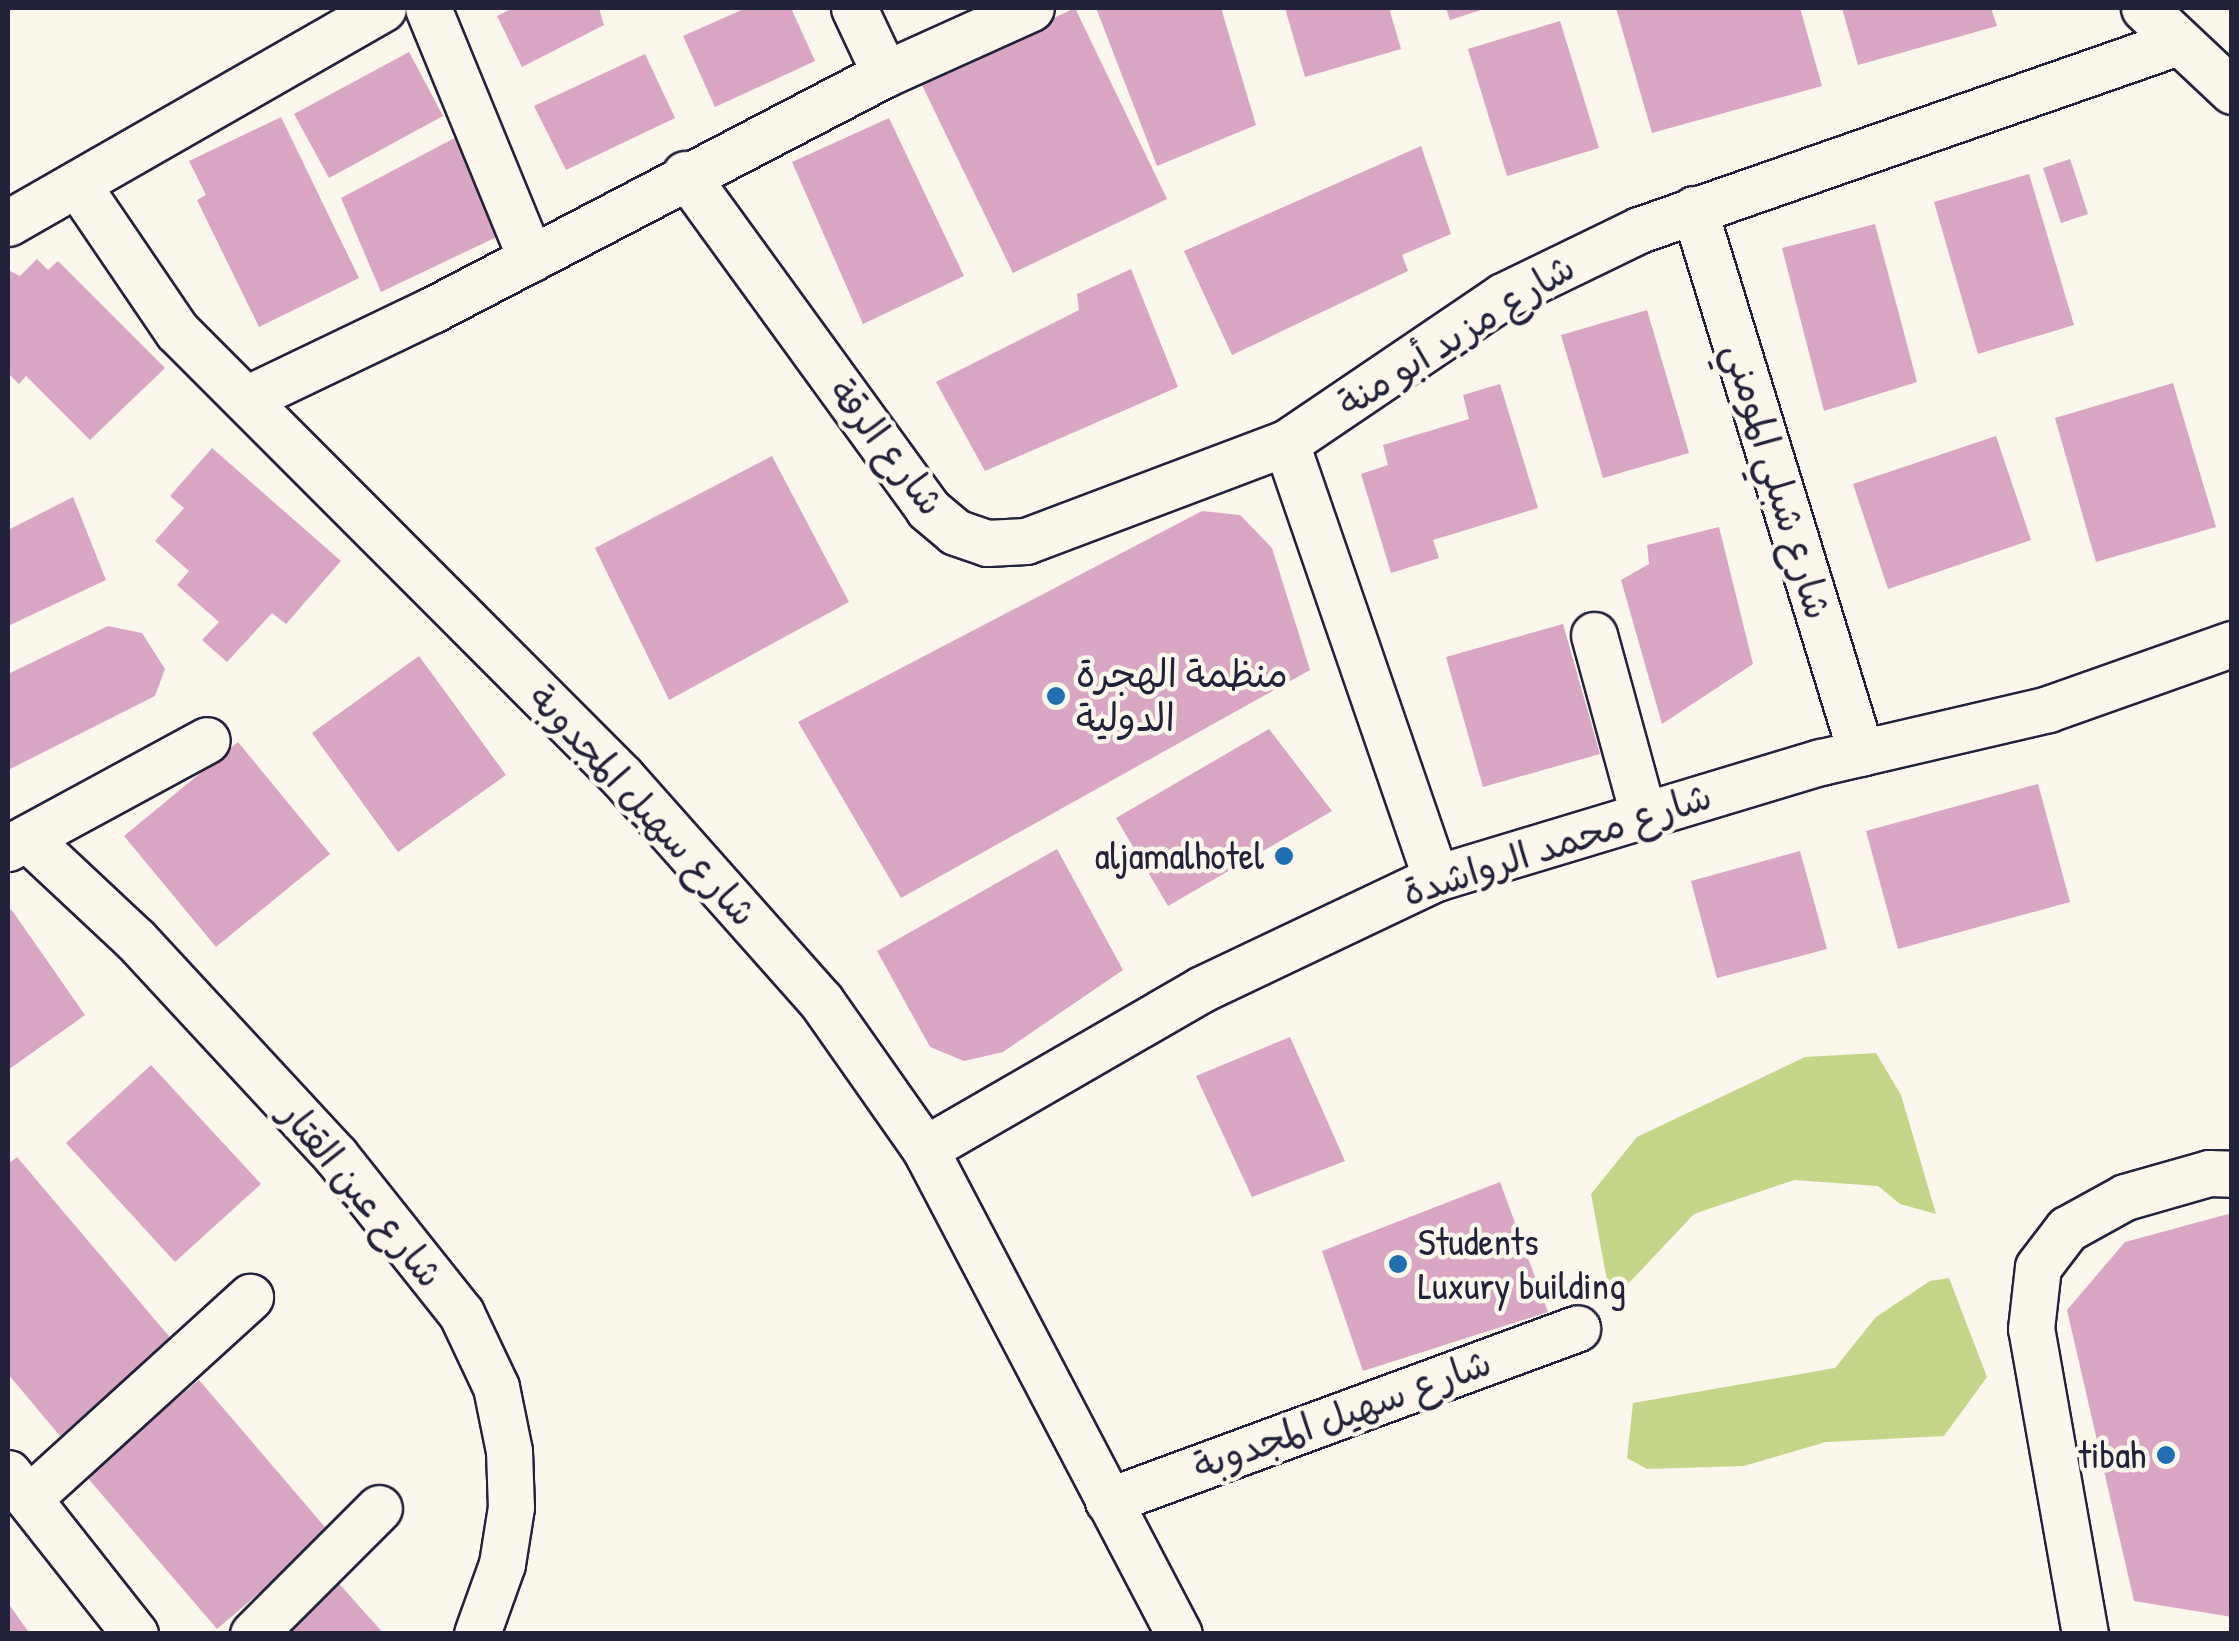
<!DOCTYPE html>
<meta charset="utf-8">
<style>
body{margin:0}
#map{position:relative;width:2239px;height:1641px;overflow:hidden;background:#fbf7ec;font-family:"Patrick Hand","Playpen Sans Arabic",sans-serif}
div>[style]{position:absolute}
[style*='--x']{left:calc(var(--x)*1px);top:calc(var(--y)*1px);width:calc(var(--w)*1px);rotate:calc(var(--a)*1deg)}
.green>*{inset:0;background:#c5d58a}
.building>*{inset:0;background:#d9a7c4}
.roads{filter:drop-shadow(2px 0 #22223b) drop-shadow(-2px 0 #22223b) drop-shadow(0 2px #22223b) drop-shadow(0 -2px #22223b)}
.minor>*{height:45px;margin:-22.5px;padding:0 22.5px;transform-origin:22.5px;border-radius:22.5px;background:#fbf7ec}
.dots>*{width:28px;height:28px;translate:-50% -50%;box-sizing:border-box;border:5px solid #fbf7ec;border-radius:50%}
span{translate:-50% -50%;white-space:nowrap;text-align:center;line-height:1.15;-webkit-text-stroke:9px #fbf7ec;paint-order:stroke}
.street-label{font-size:38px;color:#22223b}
.poi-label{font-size:38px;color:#22223b}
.left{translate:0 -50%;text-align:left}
.right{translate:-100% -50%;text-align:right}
.frame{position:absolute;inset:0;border:10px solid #22223b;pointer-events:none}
</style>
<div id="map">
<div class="green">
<div style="clip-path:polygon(1876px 1053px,1901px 1095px,1936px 1214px,1900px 1204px,1878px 1186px,1794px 1180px,1694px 1214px,1611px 1302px,1591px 1194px,1637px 1137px,1805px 1057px)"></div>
<div style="clip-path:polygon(1949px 1278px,1987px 1377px,1944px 1436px,1826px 1442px,1744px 1466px,1647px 1469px,1627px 1458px,1633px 1403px,1835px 1368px,1876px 1317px,1930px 1281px)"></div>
</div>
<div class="building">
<div style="clip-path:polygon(513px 8px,599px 8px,604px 25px,522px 67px,497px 16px)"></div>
<div style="clip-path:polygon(746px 8px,791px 8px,815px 61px,715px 107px,683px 36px)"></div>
<div style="clip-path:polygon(1075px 8px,1167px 199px,1013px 273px,920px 81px)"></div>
<div style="clip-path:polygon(1096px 8px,1221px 8px,1256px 125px,1157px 166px)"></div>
<div style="clip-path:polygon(1285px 8px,1389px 8px,1401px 49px,1305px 77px)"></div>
<div style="clip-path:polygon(1446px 8px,1487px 8px,1450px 20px)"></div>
<div style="clip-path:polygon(1616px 8px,1800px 8px,1822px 86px,1652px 133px)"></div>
<div style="clip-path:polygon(1842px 8px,1991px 8px,1997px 26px,1858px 65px)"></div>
<div style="clip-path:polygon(1560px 21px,1599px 148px,1507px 176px,1468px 49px)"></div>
<div style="clip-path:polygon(409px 52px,443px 116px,329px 178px,294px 114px)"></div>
<div style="clip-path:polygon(645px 54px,675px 118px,566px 170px,534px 106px)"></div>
<div style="clip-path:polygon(281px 117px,359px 278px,259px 327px,197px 200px,206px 195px,189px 161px)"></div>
<div style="clip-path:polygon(889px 118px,964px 276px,863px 324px,792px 162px)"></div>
<div style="clip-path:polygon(464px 133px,507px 232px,381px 292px,341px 198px)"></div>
<div style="clip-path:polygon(1421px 146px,1451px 234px,1402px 255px,1408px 271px,1232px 355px,1184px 251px)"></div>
<div style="clip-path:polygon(2070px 159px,2088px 214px,2061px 223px,2043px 168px)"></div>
<div style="clip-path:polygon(2029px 174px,2074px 325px,1978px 354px,1934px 202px)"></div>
<div style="clip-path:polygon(1875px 224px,1917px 382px,1824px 411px,1782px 248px)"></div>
<div style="clip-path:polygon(37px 259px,48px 270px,58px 261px,165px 368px,90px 440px,26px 376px,19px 384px,8px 373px,8px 270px,20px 276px)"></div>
<div style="clip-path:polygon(1131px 269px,1178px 387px,985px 471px,936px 382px,1079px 310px,1077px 294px)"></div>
<div style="clip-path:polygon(1647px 310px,1689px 453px,1603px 478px,1561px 335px)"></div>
<div style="clip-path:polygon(2173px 383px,2216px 527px,2096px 562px,2055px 418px)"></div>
<div style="clip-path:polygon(1500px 384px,1538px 508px,1433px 540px,1439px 558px,1391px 573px,1361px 474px,1388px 465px,1383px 445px,1469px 419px,1463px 395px)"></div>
<div style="clip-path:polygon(1996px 436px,2031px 540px,1888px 589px,1853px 484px)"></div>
<div style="clip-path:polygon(212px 448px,341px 561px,286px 624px,272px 613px,227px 662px,202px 640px,219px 622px,177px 585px,189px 571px,155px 541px,184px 508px,170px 496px)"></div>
<div style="clip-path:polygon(772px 456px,849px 602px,669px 700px,595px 548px)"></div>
<div style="clip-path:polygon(73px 497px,106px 580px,8px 626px,8px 530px)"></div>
<div style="clip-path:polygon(1202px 511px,1240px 515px,1272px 548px,1310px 670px,901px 898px,798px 722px)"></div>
<div style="clip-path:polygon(1719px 527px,1753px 664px,1662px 724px,1621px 580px,1649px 564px,1647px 545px)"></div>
<div style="clip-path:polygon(1563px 624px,1600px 754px,1483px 787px,1446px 657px)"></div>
<div style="clip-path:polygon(108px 626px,142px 633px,165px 669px,155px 696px,8px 770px,8px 674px)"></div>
<div style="clip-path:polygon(419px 656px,506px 775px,398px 852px,312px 733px)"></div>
<div style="clip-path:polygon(1269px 729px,1332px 811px,1168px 906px,1116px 818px)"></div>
<div style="clip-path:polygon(238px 742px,330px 854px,216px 947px,124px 836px)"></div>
<div style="clip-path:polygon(2038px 784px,2070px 902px,1898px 949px,1866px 831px)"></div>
<div style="clip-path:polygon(1057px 849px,1123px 970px,1003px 1052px,964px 1061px,930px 1047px,877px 951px)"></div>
<div style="clip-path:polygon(1800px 851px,1827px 949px,1717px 978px,1691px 881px)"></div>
<div style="clip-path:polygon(11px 909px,85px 1015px,8px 1070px,8px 912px)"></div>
<div style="clip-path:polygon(1290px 1037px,1345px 1161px,1252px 1197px,1196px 1076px)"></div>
<div style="clip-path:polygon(151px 1065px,261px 1184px,175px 1262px,66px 1143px)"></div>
<div style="clip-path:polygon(17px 1157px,173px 1341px,60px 1436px,8px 1374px,8px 1164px)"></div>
<div style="clip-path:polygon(1500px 1182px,1548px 1312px,1363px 1371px,1322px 1251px)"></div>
<div style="clip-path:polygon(2232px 1213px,2232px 1617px,2134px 1601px,2067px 1310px,2125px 1242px)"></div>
<div style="clip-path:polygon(199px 1380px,330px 1533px,217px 1629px,86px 1476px)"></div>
<div style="clip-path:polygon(334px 1578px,384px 1634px,272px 1634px)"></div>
<div style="clip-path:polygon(8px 1603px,30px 1634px,8px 1634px)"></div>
</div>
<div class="roads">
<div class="minor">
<div style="--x:428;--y:8;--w:271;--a:67.7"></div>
<div style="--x:854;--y:8;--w:73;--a:64.8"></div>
<div style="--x:885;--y:74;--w:160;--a:-24.3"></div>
<div style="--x:2144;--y:8;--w:121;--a:43.3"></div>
<div style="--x:685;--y:174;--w:414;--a:54"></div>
<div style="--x:928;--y:509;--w:35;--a:40"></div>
<div style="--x:955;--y:532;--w:34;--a:19"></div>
<div style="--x:987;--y:543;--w:39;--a:-3"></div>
<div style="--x:1026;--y:541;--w:278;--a:-20.7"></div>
<div style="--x:1286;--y:443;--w:262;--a:-34.1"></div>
<div style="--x:1503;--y:296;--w:151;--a:-25.9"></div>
<div style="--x:1639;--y:230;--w:571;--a:-19.23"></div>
<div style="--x:77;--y:184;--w:178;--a:55.8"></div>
<div style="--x:177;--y:331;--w:630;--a:45.06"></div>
<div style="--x:622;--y:777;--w:300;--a:48.4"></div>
<div style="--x:821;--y:1001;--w:181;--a:54.9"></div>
<div style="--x:925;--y:1149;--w:547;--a:62.36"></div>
<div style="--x:1694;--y:209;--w:569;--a:72.93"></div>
<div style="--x:8;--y:223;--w:432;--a:-29.8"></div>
<div style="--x:246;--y:399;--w:206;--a:-25.6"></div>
<div style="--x:432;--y:310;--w:511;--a:-27.52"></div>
<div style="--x:1286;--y:443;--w:460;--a:71"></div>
<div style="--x:1594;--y:635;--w:186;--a:74.7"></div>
<div style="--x:27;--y:838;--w:149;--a:43.1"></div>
<div style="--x:136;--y:940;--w:294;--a:47.2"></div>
<div style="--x:336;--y:1156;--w:201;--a:51.5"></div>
<div style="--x:461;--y:1313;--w:82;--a:64.7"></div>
<div style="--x:496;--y:1387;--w:65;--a:78.5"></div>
<div style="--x:509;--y:1451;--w:56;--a:88"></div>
<div style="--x:511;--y:1507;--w:58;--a:99"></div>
<div style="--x:502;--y:1564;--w:74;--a:109.7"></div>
<div style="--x:8;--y:848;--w:226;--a:-28.5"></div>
<div style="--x:925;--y:1149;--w:320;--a:-30"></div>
<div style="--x:1202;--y:989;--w:259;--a:-25.4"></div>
<div style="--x:1436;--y:878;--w:402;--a:-16.8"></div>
<div style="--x:1821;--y:762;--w:233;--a:-13.1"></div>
<div style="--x:2048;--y:709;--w:195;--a:-19.5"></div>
<div style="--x:8;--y:1473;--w:205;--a:51.7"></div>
<div style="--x:29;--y:1498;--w:299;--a:-42.3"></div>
<div style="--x:1108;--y:1501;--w:500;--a:-20.2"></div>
<div style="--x:253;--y:1634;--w:178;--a:-45"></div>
<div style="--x:2085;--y:1634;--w:310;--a:-100"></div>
<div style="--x:2031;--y:1329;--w:62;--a:-83.6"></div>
<div style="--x:2038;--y:1267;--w:48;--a:-52.7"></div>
<div style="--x:2067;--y:1229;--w:66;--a:-28.9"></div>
<div style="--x:2125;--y:1197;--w:87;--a:-15.9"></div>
<div style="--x:2209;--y:1173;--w:23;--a:2"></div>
</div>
</div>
<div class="dots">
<div style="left:1056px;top:696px;background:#1f6fb2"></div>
<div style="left:1284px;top:856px;background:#1f6fb2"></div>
<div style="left:1398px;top:1264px;background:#1f6fb2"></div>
<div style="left:2166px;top:1455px;background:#1f6fb2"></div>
</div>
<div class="street-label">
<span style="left:1456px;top:335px;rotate:-32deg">شارع مزيد أبو منة</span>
<span style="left:887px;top:447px;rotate:52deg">شارع الرقة</span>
<span style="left:1778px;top:481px;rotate:73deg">شارع شبلي المومني</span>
<span style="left:643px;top:805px;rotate:47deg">شارع سهيل المجدوبة</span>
<span style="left:1557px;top:844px;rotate:-18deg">شارع محمد الرواشدة</span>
<span style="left:362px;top:1194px;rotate:50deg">شارع عين القتار</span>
<span style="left:1342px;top:1414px;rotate:-20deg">شارع سهيل المجدوبة</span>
</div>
<div class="poi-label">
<span class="left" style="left:1076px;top:696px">منظمة الهجرة<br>الدولية</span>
<span class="right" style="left:1264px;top:856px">aljamalhotel</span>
<span class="left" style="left:1418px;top:1264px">Students<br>Luxury building</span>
<span class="right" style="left:2146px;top:1455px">tibah</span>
</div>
<div class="frame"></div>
</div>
